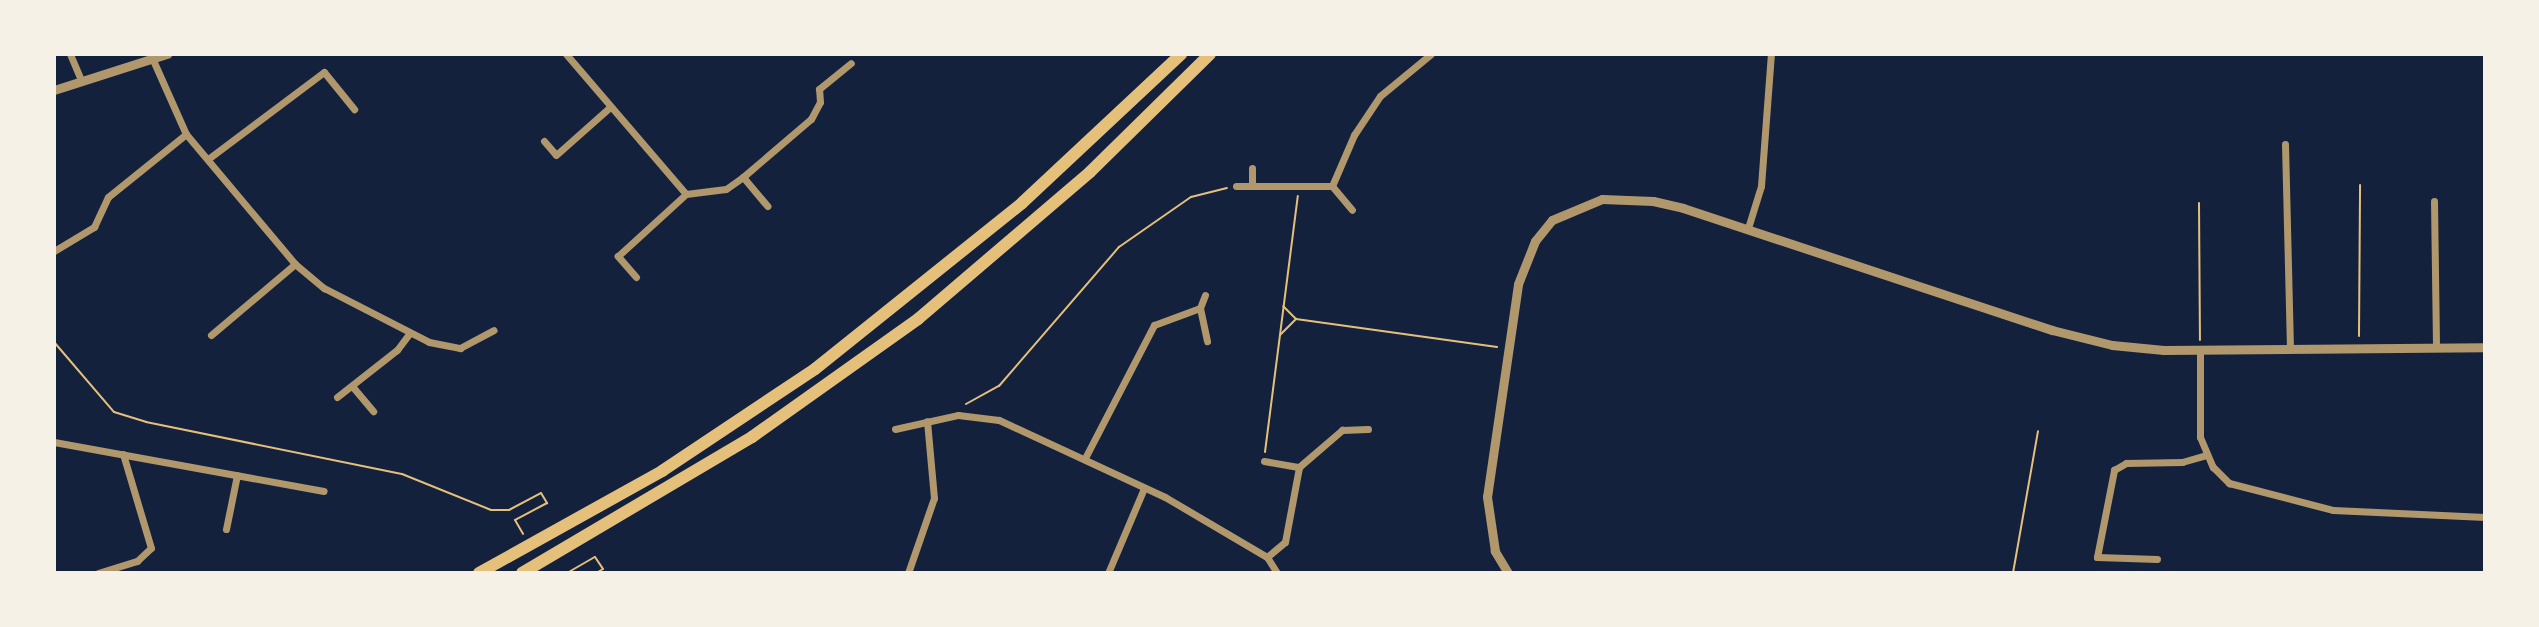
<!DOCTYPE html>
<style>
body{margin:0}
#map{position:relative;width:2539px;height:627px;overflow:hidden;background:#14213d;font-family:Barlow,sans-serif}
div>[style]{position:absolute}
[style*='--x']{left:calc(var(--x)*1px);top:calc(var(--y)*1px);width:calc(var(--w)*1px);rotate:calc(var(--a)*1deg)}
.path>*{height:2px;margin:-1px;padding:0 1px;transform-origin:1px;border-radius:1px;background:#e5c07b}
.minor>*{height:7px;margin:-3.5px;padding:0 3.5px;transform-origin:3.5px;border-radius:3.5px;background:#b1986c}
.tertiary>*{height:9px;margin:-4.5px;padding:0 4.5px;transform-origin:4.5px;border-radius:4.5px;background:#b1986c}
.trunk>*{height:12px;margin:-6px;padding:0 6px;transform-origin:6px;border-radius:6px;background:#e5c07b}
span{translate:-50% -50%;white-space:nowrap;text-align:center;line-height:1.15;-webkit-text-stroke:8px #f6f1e7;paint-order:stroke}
.frame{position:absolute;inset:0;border:56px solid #f6f1e7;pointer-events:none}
</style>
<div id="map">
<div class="path">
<div style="--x:2199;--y:203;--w:137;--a:89.6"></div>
<div style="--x:1296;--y:319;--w:203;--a:7.9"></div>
<div style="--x:1280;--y:335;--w:23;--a:-45"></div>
<div style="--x:1296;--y:319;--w:18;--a:-135"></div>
<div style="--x:2359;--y:336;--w:151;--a:-89.6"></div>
<div style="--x:54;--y:342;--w:92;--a:49.4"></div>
<div style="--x:114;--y:412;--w:34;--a:17"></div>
<div style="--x:146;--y:422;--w:261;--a:11.5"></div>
<div style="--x:402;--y:474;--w:96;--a:22"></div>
<div style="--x:491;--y:510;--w:18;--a:0"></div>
<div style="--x:509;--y:510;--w:36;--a:-28"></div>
<div style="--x:541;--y:493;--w:12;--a:59"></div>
<div style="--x:547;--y:503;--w:36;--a:152"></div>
<div style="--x:515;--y:520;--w:16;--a:60"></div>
<div style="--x:966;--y:404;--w:38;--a:-29"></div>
<div style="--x:999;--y:386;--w:184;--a:-49.2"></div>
<div style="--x:1119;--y:247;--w:88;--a:-34.8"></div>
<div style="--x:1191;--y:197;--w:37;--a:-14"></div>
<div style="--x:1265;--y:452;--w:258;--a:-82.7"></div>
<div style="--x:567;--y:573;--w:32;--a:-30"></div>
<div style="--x:595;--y:557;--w:14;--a:56"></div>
<div style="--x:603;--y:569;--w:8;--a:150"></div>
<div style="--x:2013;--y:573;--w:144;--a:-80"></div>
</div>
<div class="minor">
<div style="--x:70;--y:54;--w:30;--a:67"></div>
<div style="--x:566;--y:54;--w:184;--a:49.4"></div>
<div style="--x:686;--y:194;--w:40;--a:-7.1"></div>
<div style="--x:726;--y:189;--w:21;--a:-35"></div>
<div style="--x:743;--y:177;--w:89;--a:-40.5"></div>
<div style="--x:811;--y:119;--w:19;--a:-62"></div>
<div style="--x:820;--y:102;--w:13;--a:-94"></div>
<div style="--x:819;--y:89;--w:41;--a:-39.1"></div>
<div style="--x:153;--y:60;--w:81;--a:66"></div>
<div style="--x:186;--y:134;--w:170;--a:50"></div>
<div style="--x:295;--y:264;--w:38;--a:40"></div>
<div style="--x:324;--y:288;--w:118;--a:27.2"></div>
<div style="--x:429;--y:342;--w:32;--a:11"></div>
<div style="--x:460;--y:348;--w:38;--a:-28"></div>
<div style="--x:544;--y:141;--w:18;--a:49"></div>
<div style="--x:556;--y:155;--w:71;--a:-41.6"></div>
<div style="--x:2285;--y:144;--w:203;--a:88.6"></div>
<div style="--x:208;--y:159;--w:145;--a:-36.9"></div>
<div style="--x:324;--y:72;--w:48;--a:51"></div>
<div style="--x:743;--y:177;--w:38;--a:50"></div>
<div style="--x:1236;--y:186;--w:96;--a:0"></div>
<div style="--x:1252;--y:186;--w:18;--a:-90"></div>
<div style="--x:1332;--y:186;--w:56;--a:-66.7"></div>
<div style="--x:1354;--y:135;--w:47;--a:-56.3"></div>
<div style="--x:1380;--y:96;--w:66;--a:-39.5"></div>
<div style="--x:1332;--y:186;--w:31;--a:50"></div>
<div style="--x:2434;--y:201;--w:146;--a:89.2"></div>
<div style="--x:1748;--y:228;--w:44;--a:-72.8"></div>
<div style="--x:1761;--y:186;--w:132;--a:-85.7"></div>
<div style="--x:54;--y:251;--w:47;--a:-31"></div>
<div style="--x:94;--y:227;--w:33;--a:-65"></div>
<div style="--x:108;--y:197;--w:100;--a:-38.9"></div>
<div style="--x:636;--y:277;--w:28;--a:-131"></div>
<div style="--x:618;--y:256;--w:92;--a:-42.4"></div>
<div style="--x:1205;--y:295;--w:14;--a:111"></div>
<div style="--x:1200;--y:308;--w:34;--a:78"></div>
<div style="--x:211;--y:335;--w:110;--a:-40.2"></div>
<div style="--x:2200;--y:349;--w:88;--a:90"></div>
<div style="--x:2200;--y:437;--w:33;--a:67"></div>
<div style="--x:2213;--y:467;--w:23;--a:45"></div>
<div style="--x:2229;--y:483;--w:107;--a:14.6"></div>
<div style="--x:2333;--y:510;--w:152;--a:2.6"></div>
<div style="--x:352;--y:386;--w:33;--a:50"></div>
<div style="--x:337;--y:397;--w:76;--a:-38.1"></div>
<div style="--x:397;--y:350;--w:21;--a:-53"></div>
<div style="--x:895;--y:429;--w:65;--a:-12.5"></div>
<div style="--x:958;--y:415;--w:41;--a:7"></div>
<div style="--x:999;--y:420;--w:183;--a:24.9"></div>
<div style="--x:1165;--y:497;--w:118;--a:30.5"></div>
<div style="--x:1267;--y:557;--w:19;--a:58"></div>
<div style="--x:54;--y:442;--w:274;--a:10.3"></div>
<div style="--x:1085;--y:458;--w:150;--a:-62.6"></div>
<div style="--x:1154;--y:325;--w:49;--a:-20.3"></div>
<div style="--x:1264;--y:461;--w:36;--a:10"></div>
<div style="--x:226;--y:529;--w:55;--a:-78.5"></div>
<div style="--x:1267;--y:557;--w:23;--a:-40"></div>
<div style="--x:1285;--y:542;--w:76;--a:-79.4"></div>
<div style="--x:1299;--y:467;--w:57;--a:-40.7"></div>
<div style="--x:1342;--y:430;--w:26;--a:-2"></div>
<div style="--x:2157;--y:559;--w:60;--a:-178.1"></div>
<div style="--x:2097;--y:557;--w:89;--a:-78.9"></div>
<div style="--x:2114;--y:470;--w:14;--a:-30"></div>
<div style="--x:2126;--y:463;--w:56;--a:-1"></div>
<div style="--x:2182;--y:462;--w:25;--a:-16"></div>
<div style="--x:98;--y:573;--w:41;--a:-17.1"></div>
<div style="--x:137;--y:561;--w:19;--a:-43"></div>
<div style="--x:151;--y:548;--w:98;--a:-106.6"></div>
<div style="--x:908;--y:573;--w:79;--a:-70.9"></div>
<div style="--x:934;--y:498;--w:77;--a:-95.2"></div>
<div style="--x:1108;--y:573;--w:92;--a:-67"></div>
</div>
<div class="tertiary">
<div style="--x:54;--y:90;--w:119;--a:-17.7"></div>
<div style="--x:1508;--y:573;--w:26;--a:-121"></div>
<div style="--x:1495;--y:551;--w:55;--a:-98.4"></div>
<div style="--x:1487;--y:497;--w:215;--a:-81.7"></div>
<div style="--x:1518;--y:284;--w:46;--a:-68.4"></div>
<div style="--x:1535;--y:241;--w:27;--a:-51"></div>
<div style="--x:1552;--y:220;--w:54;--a:-22.8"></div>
<div style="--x:1602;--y:199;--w:51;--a:2.2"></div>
<div style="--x:1653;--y:201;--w:31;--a:13"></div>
<div style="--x:1683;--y:208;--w:389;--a:18.3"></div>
<div style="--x:2052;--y:330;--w:62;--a:14"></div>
<div style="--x:2112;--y:345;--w:52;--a:5.5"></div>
<div style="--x:2164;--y:350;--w:321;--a:-0.5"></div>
</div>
<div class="trunk">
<div style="--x:479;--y:573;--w:210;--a:-29.1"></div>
<div style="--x:662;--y:471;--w:184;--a:-33.7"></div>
<div style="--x:815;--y:369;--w:265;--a:-38.7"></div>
<div style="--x:1022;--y:203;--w:218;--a:-43.1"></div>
<div style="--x:522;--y:573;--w:267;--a:-30.6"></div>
<div style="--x:752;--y:437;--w:204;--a:-35.4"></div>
<div style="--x:918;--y:319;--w:226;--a:-40.5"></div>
<div style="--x:1090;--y:172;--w:168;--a:-44.5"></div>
</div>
<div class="frame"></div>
</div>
